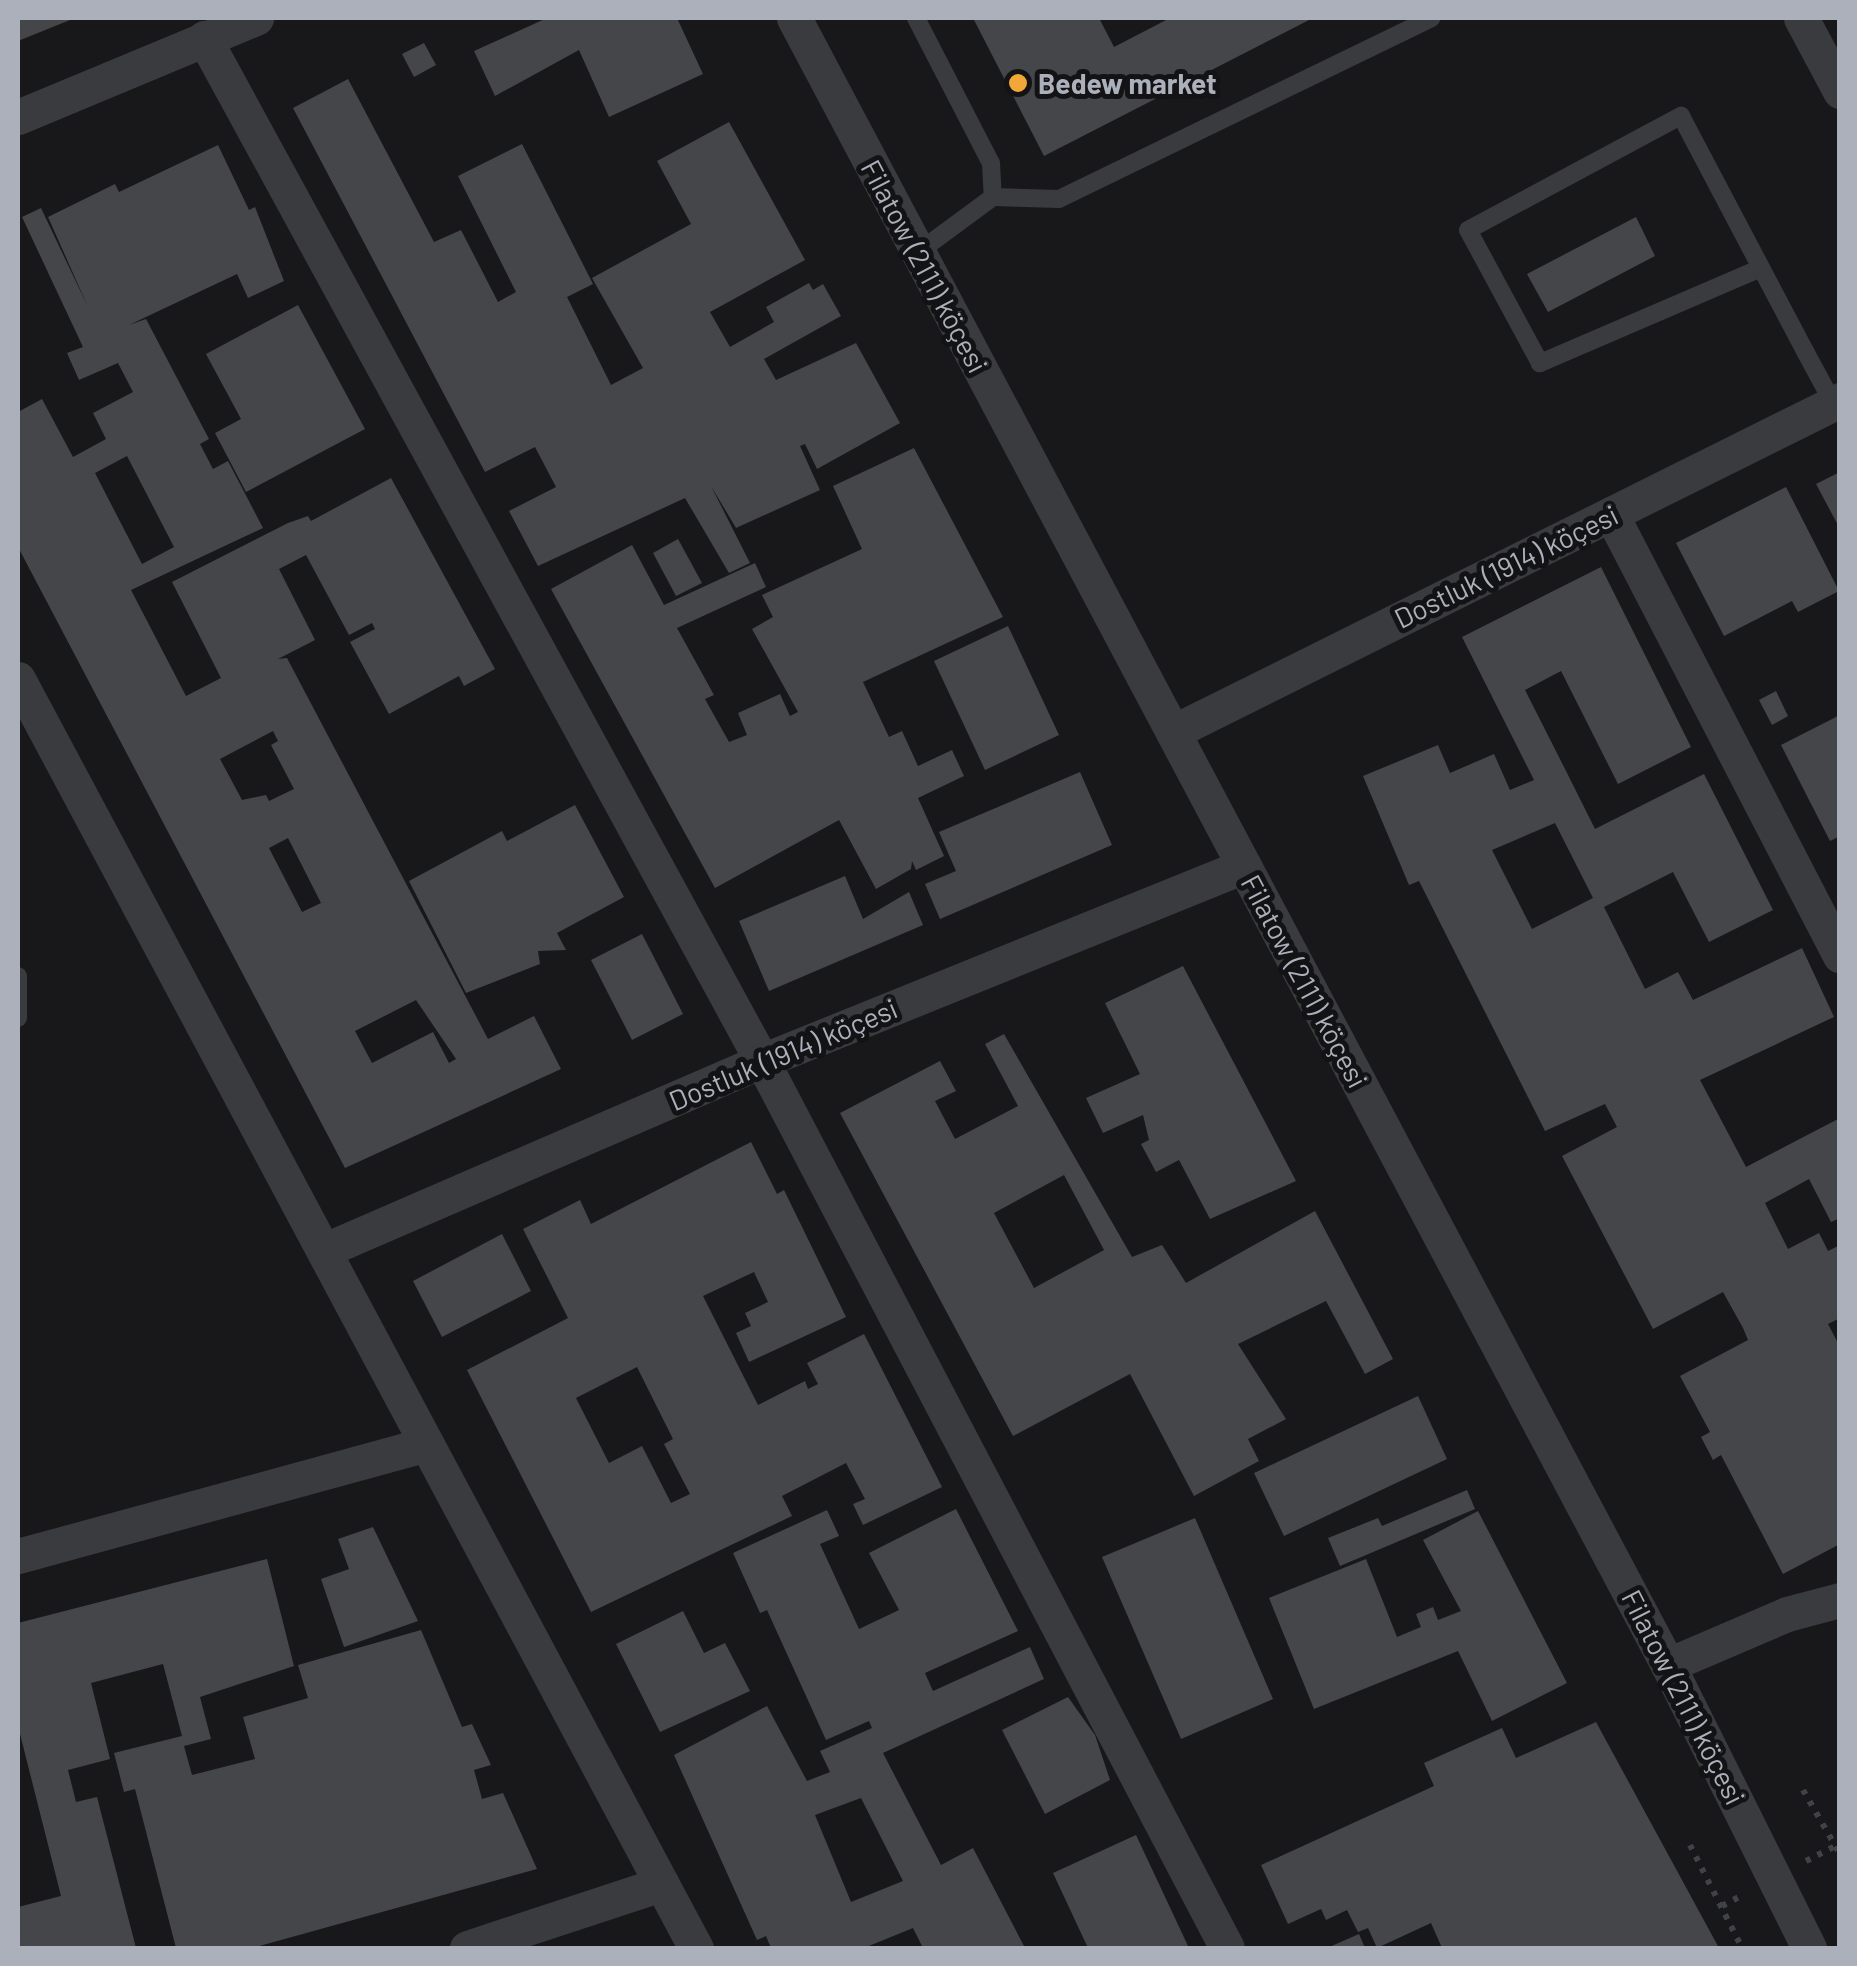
<!DOCTYPE html>
<meta charset="utf-8">
<style>
body{margin:0}
#map{position:relative;width:1857px;height:1966px;overflow:hidden;background:#18181a;font-family:Barlow,sans-serif}
div>[style]{position:absolute}
[style*='--x']{left:calc(var(--x)*1px);top:calc(var(--y)*1px);width:calc(var(--w)*1px);rotate:calc(var(--a)*1deg)}
.building>*{inset:0;background:#45464a}
.path>*{height:6px;margin-top:-3px;transform-origin:0;background:repeating-linear-gradient(90deg,#3f4246 0 5px,transparent 0 13px)}
.service>*{height:18px;margin:-9px;padding:0 9px;transform-origin:9px;border-radius:9px;background:#393b3f}
.minor>*{height:35px;margin:-17.5px;padding:0 17.5px;transform-origin:17.5px;border-radius:17.5px;background:#393b3f}
.dots>*{width:28px;height:28px;translate:-50% -50%;box-sizing:border-box;border:5px solid #131315;border-radius:50%}
span{translate:-50% -50%;white-space:nowrap;text-align:center;line-height:1.15;-webkit-text-stroke:10px #131315;paint-order:stroke}
.poi-label{font-size:28px;color:#abb0ba;font-weight:700}
.left{translate:0 -50%;text-align:left}
.street-label{font-size:28px;color:#abb0ba}
.frame{position:absolute;inset:0;border:20px solid #abb0ba;pointer-events:none}
</style>
<div id="map">
<div class="building">
<div style="clip-path:polygon(18px 18px,75px 18px,18px 41px)"></div>
<div style="clip-path:polygon(547px 18px,677px 18px,703px 74px,609px 117px,579px 50px,495px 96px,474px 51px)"></div>
<div style="clip-path:polygon(973px 18px,1099px 18px,1114px 47px,1170px 18px,1313px 18px,1044px 156px)"></div>
<div style="clip-path:polygon(424px 43px,436px 65px,414px 77px,402px 54px)"></div>
<div style="clip-path:polygon(348px 79px,434px 242px,461px 230px,498px 302px,516px 292px,458px 176px,522px 144px,593px 284px,567px 297px,611px 385px,643px 368px,592px 278px,691px 224px,657px 161px,729px 122px,805px 260px,710px 312px,730px 347px,774px 322px,766px 307px,809px 283px,813px 290px,823px 284px,841px 316px,764px 359px,776px 380px,856px 343px,900px 423px,817px 469px,805px 444px,800px 446px,820px 490px,736px 528px,711px 486px,750px 563px,729px 573px,685px 498px,538px 566px,509px 511px,556px 487px,535px 447px,485px 472px,293px 108px)"></div>
<div style="clip-path:polygon(evenodd,218px 145px,249px 210px,255px 207px,284px 281px,248px 298px,237px 274px,129px 325px,146px 319px,209px 439px,200px 444px,213px 469px,228px 461px,263px 528px,131px 590px,186px 696px,221px 678px,172px 582px,288px 523px,308px 516px,311px 521px,391px 478px,495px 669px,464px 686px,459px 676px,389px 714px,350px 642px,375px 629px,372px 623px,349px 635px,306px 555px,279px 569px,315px 640px,278px 659px,287px 658px,488px 1039px,534px 1016px,561px 1069px,345px 1168px,18px 547px,18px 412px,42px 399px,73px 457px,106px 439px,93px 413px,133px 392px,118px 363px,79px 380px,67px 353px,83px 347px,22px 217px,41px 208px,88px 307px,48px 217px,115px 184px,119px 192px,218px 145px,127px 456px,174px 547px,142px 564px,95px 473px,127px 456px,218px 145px,273px 731px,278px 741px,271px 745px,294px 789px,269px 801px,266px 795px,242px 800px,220px 759px,273px 731px,218px 145px,288px 838px,321px 903px,302px 912px,269px 848px,288px 838px,218px 145px,416px 1000px,456px 1059px,449px 1063px,433px 1032px,372px 1063px,355px 1031px,416px 1000px)"></div>
<div style="clip-path:polygon(1636px 217px,1655px 256px,1548px 312px,1527px 274px)"></div>
<div style="clip-path:polygon(298px 305px,365px 429px,246px 492px,215px 433px,241px 419px,206px 354px)"></div>
<div style="clip-path:polygon(914px 448px,1003px 617px,863px 682px,889px 737px,902px 731px,918px 766px,952px 750px,964px 776px,918px 798px,944px 856px,916px 870px,912px 861px,911px 869px,876px 889px,839px 820px,715px 888px,551px 589px,632px 545px,664px 605px,755px 563px,766px 587px,677px 628px,714px 695px,705px 699px,729px 742px,747px 735px,738px 713px,780px 694px,790px 716px,798px 712px,752px 629px,773px 617px,762px 595px,862px 549px,833px 486px)"></div>
<div style="clip-path:polygon(1840px 472px,1840px 529px,1816px 484px)"></div>
<div style="clip-path:polygon(1786px 487px,1839px 591px,1798px 612px,1792px 601px,1724px 636px,1676px 543px)"></div>
<div style="clip-path:polygon(678px 539px,702px 583px,676px 596px,653px 553px)"></div>
<div style="clip-path:polygon(evenodd,1601px 567px,1691px 747px,1618px 784px,1561px 671px,1525px 690px,1563px 765px,1595px 829px,1704px 774px,1773px 910px,1709px 942px,1673px 872px,1604px 907px,1645px 989px,1678px 972px,1693px 1000px,1802px 948px,1834px 1017px,1700px 1080px,1746px 1167px,1840px 1118px,1840px 1218px,1831px 1222px,1809px 1179px,1765px 1203px,1788px 1249px,1819px 1233px,1828px 1251px,1840px 1245px,1840px 1318px,1828px 1324px,1840px 1347px,1840px 1544px,1783px 1574px,1721px 1455px,1713px 1460px,1701px 1437px,1710px 1432px,1680px 1376px,1748px 1340px,1743px 1328px,1723px 1292px,1653px 1329px,1562px 1156px,1617px 1127px,1605px 1104px,1545px 1131px,1419px 881px,1409px 885px,1363px 776px,1438px 745px,1450px 773px,1494px 754px,1510px 790px,1534px 780px,1462px 637px,1601px 567px,1555px 823px,1593px 898px,1532px 929px,1492px 850px,1555px 823px)"></div>
<div style="clip-path:polygon(1008px 626px,1059px 735px,985px 770px,934px 661px)"></div>
<div style="clip-path:polygon(1776px 691px,1788px 716px,1772px 725px,1759px 700px)"></div>
<div style="clip-path:polygon(1840px 715px,1840px 836px,1830px 841px,1781px 745px)"></div>
<div style="clip-path:polygon(1080px 772px,1112px 845px,940px 919px,925px 884px,956px 871px,939px 832px)"></div>
<div style="clip-path:polygon(575px 805px,624px 897px,557px 933px,566px 950px,538px 951px,540px 964px,466px 993px,409px 881px,502px 831px,507px 841px)"></div>
<div style="clip-path:polygon(845px 876px,863px 919px,909px 892px,923px 925px,769px 991px,739px 921px)"></div>
<div style="clip-path:polygon(642px 934px,683px 1014px,632px 1040px,591px 960px)"></div>
<div style="clip-path:polygon(1183px 966px,1296px 1181px,1210px 1219px,1179px 1160px,1156px 1172px,1141px 1144px,1149px 1140px,1143px 1115px,1103px 1133px,1086px 1098px,1140px 1074px,1105px 1003px)"></div>
<div style="clip-path:polygon(evenodd,1004px 1034px,1132px 1257px,1162px 1245px,1186px 1283px,1315px 1211px,1393px 1359px,1365px 1374px,1326px 1301px,1238px 1344px,1286px 1419px,1248px 1439px,1259px 1461px,1194px 1496px,1130px 1374px,1013px 1436px,840px 1113px,940px 1061px,956px 1091px,935px 1101px,955px 1139px,1018px 1106px,985px 1044px,1004px 1034px,1064px 1175px,1104px 1250px,1034px 1288px,994px 1213px,1064px 1175px)"></div>
<div style="clip-path:polygon(evenodd,751px 1142px,777px 1194px,784px 1190px,846px 1317px,749px 1362px,736px 1333px,751px 1326px,745px 1313px,768px 1302px,754px 1272px,703px 1296px,758px 1405px,805px 1381px,808px 1389px,818px 1384px,807px 1363px,864px 1334px,942px 1487px,863px 1525px,853px 1504px,865px 1499px,846px 1463px,782px 1496px,792px 1516px,591px 1612px,467px 1370px,568px 1318px,523px 1229px,580px 1200px,591px 1224px,751px 1142px,637px 1367px,673px 1439px,664px 1444px,690px 1494px,671px 1503px,642px 1446px,609px 1463px,576px 1398px,637px 1367px)"></div>
<div style="clip-path:polygon(502px 1234px,531px 1291px,442px 1337px,413px 1281px)"></div>
<div style="clip-path:polygon(1418px 1396px,1447px 1459px,1284px 1536px,1254px 1473px)"></div>
<div style="clip-path:polygon(1467px 1490px,1475px 1509px,1340px 1566px,1328px 1538px,1378px 1518px,1382px 1526px)"></div>
<div style="clip-path:polygon(evenodd,956px 1509px,1018px 1631px,925px 1673px,933px 1691px,1030px 1647px,1044px 1679px,883px 1753px,941px 1865px,973px 1848px,1025px 1948px,923px 1948px,913px 1928px,864px 1948px,771px 1948px,766px 1936px,757px 1940px,674px 1755px,767px 1706px,807px 1781px,830px 1772px,820px 1751px,872px 1728px,869px 1721px,826px 1740px,767px 1610px,760px 1613px,733px 1553px,827px 1510px,839px 1536px,820px 1544px,859px 1629px,899px 1610px,869px 1553px,956px 1509px,861px 1798px,903px 1881px,851px 1902px,815px 1815px,861px 1798px)"></div>
<div style="clip-path:polygon(1478px 1511px,1567px 1683px,1492px 1721px,1458px 1651px,1314px 1709px,1269px 1598px,1366px 1559px,1397px 1637px,1421px 1627px,1416px 1614px,1433px 1607px,1438px 1620px,1461px 1611px,1423px 1540px)"></div>
<div style="clip-path:polygon(1195px 1518px,1273px 1699px,1181px 1739px,1102px 1557px)"></div>
<div style="clip-path:polygon(373px 1527px,418px 1621px,344px 1647px,321px 1579px,349px 1569px,338px 1539px)"></div>
<div style="clip-path:polygon(267px 1559px,294px 1666px,200px 1697px,211px 1739px,184px 1746px,192px 1775px,255px 1759px,243px 1717px,308px 1698px,298px 1665px,421px 1630px,462px 1727px,472px 1724px,491px 1765px,474px 1770px,482px 1799px,503px 1793px,537px 1869px,252px 1948px,176px 1948px,135px 1789px,124px 1792px,114px 1753px,182px 1736px,163px 1664px,91px 1683px,110px 1759px,68px 1770px,76px 1802px,97px 1797px,136px 1948px,18px 1948px,18px 1907px,61px 1896px,18px 1726px,18px 1623px)"></div>
<div style="clip-path:polygon(683px 1611px,704px 1653px,725px 1643px,750px 1691px,660px 1732px,616px 1644px)"></div>
<div style="clip-path:polygon(1068px 1697px,1095px 1735px,1110px 1780px,1045px 1814px,1002px 1730px)"></div>
<div style="clip-path:polygon(1596px 1722px,1719px 1948px,1442px 1948px,1431px 1923px,1377px 1948px,1368px 1928px,1358px 1932px,1347px 1910px,1326px 1920px,1321px 1909px,1288px 1924px,1261px 1865px,1434px 1786px,1424px 1763px,1502px 1728px,1516px 1758px)"></div>
<div style="clip-path:polygon(1136px 1835px,1189px 1948px,1088px 1948px,1053px 1873px)"></div>
<div style="clip-path:polygon(1359px 1934px,1365px 1948px,1327px 1948px)"></div>
</div>
<div class="path">
<div style="--x:1803;--y:1790;--w:74;--a:60"></div>
<div style="--x:1690;--y:1845;--w:115;--a:63.2"></div>
<div style="--x:1806;--y:1861;--w:33;--a:-27"></div>
<div style="--x:1722;--y:1906;--w:24;--a:-28"></div>
</div>
<div class="service">
<div style="--x:916;--y:18;--w:163;--a:62.7"></div>
<div style="--x:991;--y:163;--w:34;--a:87"></div>
<div style="--x:993;--y:197;--w:94;--a:143.6"></div>
<div style="--x:993;--y:197;--w:66;--a:1.7"></div>
<div style="--x:1059;--y:199;--w:414;--a:-25.9"></div>
<div style="--x:1761;--y:268;--w:241;--a:156.7"></div>
<div style="--x:1540;--y:363;--w:151;--a:-118.4"></div>
<div style="--x:1468;--y:230;--w:242;--a:-28.2"></div>
<div style="--x:1681;--y:116;--w:268;--a:62.2"></div>
<div style="--x:1806;--y:353;--w:57;--a:61.6"></div>
<div style="--x:18;--y:976;--w:42;--a:90"></div>
</div>
<div class="minor">
<div style="--x:794;--y:18;--w:1865;--a:62.05"></div>
<div style="--x:1668;--y:1665;--w:316;--a:63.5"></div>
<div style="--x:1801;--y:18;--w:83;--a:61.9"></div>
<div style="--x:204;--y:38;--w:1165;--a:61.39"></div>
<div style="--x:762;--y:1061;--w:1001;--a:62.33"></div>
<div style="--x:18;--y:117;--w:258;--a:-22.6"></div>
<div style="--x:1611;--y:514;--w:497;--a:62.6"></div>
<div style="--x:18;--y:679;--w:1439;--a:61.89"></div>
<div style="--x:1173;--y:732;--w:745;--a:-26.46"></div>
<div style="--x:325;--y:1250;--w:476;--a:-23.4"></div>
<div style="--x:762;--y:1061;--w:520;--a:-22.03"></div>
<div style="--x:18;--y:1556;--w:421;--a:-15.3"></div>
<div style="--x:1668;--y:1665;--w:129;--a:-23.2"></div>
<div style="--x:1787;--y:1614;--w:55;--a:-14.8"></div>
<div style="--x:467;--y:1948;--w:205;--a:-18.2"></div>
</div>
<div class="dots">
<div style="left:1018px;top:83px;background:#f1a839"></div>
</div>
<div class="poi-label">
<span class="left" style="left:1038px;top:83px">Bedew market</span>
</div>
<div class="street-label">
<span style="left:925px;top:266px;rotate:62deg">Filatow (2111) köçesi</span>
<span style="left:1506px;top:566px;rotate:-26deg">Dostluk (1914) köçesi</span>
<span style="left:1305px;top:981px;rotate:62deg">Filatow (2111) köçesi</span>
<span style="left:783px;top:1054px;rotate:-23deg">Dostluk (1914) köçesi</span>
<span style="left:1684px;top:1697px;rotate:63deg">Filatow (2111) köçesi</span>
</div>
<div class="frame"></div>
</div>
